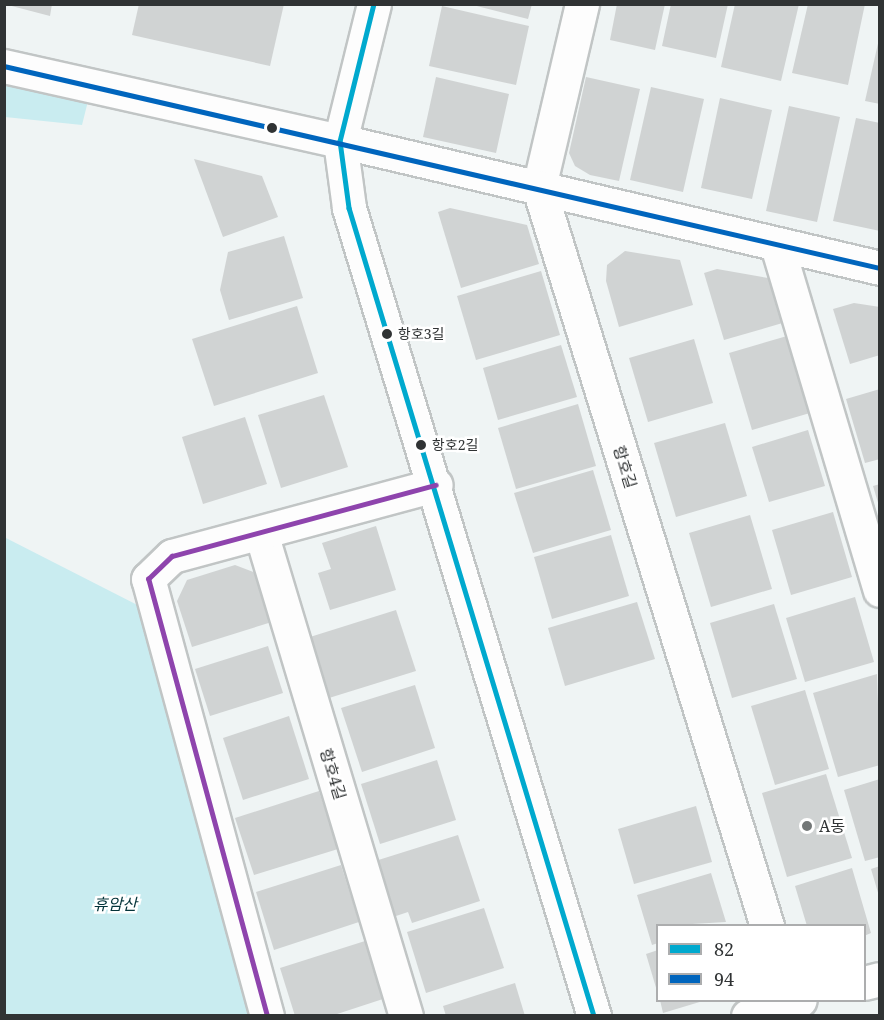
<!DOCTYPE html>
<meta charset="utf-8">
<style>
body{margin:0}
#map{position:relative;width:884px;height:1020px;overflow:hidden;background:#eff4f4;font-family:"Noto Serif","Noto Sans KR",serif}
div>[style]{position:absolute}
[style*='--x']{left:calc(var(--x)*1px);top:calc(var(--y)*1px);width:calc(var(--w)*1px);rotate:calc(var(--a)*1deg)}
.green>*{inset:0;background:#c9ecf0}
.building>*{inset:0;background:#d0d3d3}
.roads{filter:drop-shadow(2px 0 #c1c5c5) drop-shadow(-2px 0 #c1c5c5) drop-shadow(0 2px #c1c5c5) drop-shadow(0 -2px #c1c5c5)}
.minor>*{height:33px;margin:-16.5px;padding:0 16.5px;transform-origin:16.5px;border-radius:16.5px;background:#fdfdfd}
.tertiary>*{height:33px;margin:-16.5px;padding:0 16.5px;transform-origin:16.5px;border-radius:16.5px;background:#fdfdfd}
.secondary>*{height:33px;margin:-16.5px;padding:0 16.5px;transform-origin:16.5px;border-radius:16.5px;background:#fdfdfd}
.bus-1>*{height:4.5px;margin:-2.25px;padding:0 2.25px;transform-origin:2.25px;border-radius:2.25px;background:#00a9ce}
.bus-2>*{height:4.5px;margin:-2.25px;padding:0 2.25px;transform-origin:2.25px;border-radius:2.25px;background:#0065bd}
.bus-3>*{height:4.5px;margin:-2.25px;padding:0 2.25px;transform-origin:2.25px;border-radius:2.25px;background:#8e44ad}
.dots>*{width:16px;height:16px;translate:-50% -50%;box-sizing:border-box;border:3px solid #fff;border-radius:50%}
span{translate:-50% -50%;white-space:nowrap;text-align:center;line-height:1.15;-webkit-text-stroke:5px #fff;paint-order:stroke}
.bus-label{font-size:14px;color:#303334}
.left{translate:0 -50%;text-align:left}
.street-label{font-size:16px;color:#303334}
.poi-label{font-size:16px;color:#303334}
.park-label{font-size:16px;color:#04343a;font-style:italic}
.frame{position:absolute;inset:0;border:6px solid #303334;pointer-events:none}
.legend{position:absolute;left:656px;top:924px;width:210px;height:78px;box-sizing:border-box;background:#fff;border:2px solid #acadae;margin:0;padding:8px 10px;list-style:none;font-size:18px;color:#303334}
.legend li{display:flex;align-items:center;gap:12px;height:30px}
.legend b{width:30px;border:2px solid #acadae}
</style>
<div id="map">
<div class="green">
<div style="clip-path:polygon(5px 78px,89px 97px,82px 125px,5px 117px)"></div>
<div style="clip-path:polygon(4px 537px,157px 615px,258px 1015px,5px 1015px)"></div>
</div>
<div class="building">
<div style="clip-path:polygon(4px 4px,52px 4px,50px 16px)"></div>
<div style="clip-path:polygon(139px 4px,284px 4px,270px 66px,132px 35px)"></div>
<div style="clip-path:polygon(469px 4px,532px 4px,528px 19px)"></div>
<div style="clip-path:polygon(617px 4px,665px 4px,655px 50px,610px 40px)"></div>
<div style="clip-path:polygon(671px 4px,728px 4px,716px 58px,662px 46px)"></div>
<div style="clip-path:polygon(735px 4px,799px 4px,781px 81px,721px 67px)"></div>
<div style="clip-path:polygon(808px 4px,865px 4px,848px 85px,792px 73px)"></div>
<div style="clip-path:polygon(442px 6px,529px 26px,516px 85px,429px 66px)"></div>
<div style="clip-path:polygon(879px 39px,880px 40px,880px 104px,865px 101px)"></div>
<div style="clip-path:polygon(436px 77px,509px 94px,496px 153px,423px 137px)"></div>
<div style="clip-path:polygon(586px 77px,640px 89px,619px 181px,590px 175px,575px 166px,569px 153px)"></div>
<div style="clip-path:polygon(651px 87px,704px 99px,683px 192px,630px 180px)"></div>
<div style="clip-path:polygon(720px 98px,772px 110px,752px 199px,701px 188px)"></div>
<div style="clip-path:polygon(789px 106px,840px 117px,817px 222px,766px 211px)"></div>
<div style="clip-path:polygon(856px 118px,880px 123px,880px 231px,833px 221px)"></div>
<div style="clip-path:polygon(194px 159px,262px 176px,278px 217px,223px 237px)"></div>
<div style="clip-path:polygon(450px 208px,527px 225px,539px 264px,461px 288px,438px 212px)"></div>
<div style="clip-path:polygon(284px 236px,303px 298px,229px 320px,220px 290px,228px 252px)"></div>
<div style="clip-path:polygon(625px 251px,680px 260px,693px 305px,619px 327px,606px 281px,607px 265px)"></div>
<div style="clip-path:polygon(717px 269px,774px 279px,786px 322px,724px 340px,704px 273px)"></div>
<div style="clip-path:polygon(541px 271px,560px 335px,476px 360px,457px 296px)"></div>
<div style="clip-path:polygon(854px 303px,880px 307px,880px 355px,850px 364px,833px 309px)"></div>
<div style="clip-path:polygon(297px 306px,318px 373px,214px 406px,192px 339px)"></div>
<div style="clip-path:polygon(787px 336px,810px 413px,752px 430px,729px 353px)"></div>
<div style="clip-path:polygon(694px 339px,713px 403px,648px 422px,629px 358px)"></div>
<div style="clip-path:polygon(561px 345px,577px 397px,498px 420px,483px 368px)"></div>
<div style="clip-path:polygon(880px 389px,880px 459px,865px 463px,846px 399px)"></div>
<div style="clip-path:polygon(324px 395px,348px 467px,281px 488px,258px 415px)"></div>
<div style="clip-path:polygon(578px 404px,596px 466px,516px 489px,498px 428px)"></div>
<div style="clip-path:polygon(245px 417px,267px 484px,203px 504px,182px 437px)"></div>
<div style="clip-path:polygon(725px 423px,747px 496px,676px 517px,654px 443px)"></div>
<div style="clip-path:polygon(808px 430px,825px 486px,769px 502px,752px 447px)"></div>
<div style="clip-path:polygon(593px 470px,611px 530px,533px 553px,514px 493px)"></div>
<div style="clip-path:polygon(880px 484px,880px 506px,879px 506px,873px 486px)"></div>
<div style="clip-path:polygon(833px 512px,852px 577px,791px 595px,772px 530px)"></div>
<div style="clip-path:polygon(750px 515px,772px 589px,711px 607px,689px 533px)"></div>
<div style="clip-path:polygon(376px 526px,396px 590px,330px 610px,318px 573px,331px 569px,322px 543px)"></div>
<div style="clip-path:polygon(611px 535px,629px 596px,552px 619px,534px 557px)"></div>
<div style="clip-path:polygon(235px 565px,261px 575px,275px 621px,192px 647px,177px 601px,187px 580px)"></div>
<div style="clip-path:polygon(855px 597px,874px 662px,805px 682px,786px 618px)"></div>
<div style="clip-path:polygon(637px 602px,655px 659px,565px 686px,548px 628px)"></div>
<div style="clip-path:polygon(774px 604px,797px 679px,732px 698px,710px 623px)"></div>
<div style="clip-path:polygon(396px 610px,416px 671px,329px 698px,310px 637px)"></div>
<div style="clip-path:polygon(268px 646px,283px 693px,210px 716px,195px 669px)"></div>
<div style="clip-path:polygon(877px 674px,880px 765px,838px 777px,813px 693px)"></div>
<div style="clip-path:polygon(415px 685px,435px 748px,362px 772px,341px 708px)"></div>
<div style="clip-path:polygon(805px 690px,829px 769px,775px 785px,751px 706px)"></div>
<div style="clip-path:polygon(289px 716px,309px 779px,243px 800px,223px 738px)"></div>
<div style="clip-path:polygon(437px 760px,456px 820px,380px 844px,361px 784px)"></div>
<div style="clip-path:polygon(826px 774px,852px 858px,787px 877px,762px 793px)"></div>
<div style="clip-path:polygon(880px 779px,880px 857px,865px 861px,844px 790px)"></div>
<div style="clip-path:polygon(319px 791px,338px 849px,254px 875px,235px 818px)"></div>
<div style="clip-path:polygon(696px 806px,712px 862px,634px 884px,618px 829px)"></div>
<div style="clip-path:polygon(458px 835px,480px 901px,412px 923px,408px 912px,390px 918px,372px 862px)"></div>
<div style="clip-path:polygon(341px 865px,359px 922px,274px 950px,256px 892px)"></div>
<div style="clip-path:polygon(880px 866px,880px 896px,879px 896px,871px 869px)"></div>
<div style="clip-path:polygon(852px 868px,871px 933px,864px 936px,864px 926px,807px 926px,795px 886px)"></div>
<div style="clip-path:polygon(711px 873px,726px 922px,658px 926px,658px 943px,652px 945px,637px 895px)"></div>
<div style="clip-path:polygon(484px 908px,504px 968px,426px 993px,407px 932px)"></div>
<div style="clip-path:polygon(365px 941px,383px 999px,331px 1016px,295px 1016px,280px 968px)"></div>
<div style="clip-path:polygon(658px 950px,658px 991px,657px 991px,646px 954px)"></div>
<div style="clip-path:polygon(515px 983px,525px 1016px,446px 1016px,443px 1006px)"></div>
<div style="clip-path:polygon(660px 1000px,703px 1000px,703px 1001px,663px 1013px)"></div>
</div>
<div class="roads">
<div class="minor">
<div style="--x:582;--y:4;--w:189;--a:103.2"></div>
<div style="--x:539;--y:188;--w:772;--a:72.83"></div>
<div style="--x:340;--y:141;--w:555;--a:13.23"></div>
<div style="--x:777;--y:245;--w:360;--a:73.4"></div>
<div style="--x:261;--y:533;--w:504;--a:73.29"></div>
<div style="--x:864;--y:983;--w:16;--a:-14"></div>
<div style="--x:267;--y:1016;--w:453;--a:-105.2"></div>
<div style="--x:148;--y:579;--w:33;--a:-44"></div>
<div style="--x:172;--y:556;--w:273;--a:-15.1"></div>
<div style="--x:748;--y:1016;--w:54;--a:-17.1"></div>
</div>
<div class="tertiary">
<div style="--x:4;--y:66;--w:344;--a:12.6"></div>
</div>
<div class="secondary">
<div style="--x:374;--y:4;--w:141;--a:103.9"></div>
<div style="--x:340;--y:141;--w:68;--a:82.3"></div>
<div style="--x:349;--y:208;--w:844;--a:73.13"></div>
</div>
</div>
<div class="bus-1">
<div style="--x:374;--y:4;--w:141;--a:103.9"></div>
<div style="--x:340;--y:141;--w:68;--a:82.3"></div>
<div style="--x:349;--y:208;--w:844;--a:73.13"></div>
</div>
<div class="bus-2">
<div style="--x:4;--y:66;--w:899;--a:12.99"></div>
</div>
<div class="bus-3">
<div style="--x:267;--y:1016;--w:453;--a:-105.2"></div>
<div style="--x:148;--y:579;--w:33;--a:-44"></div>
<div style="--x:172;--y:556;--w:273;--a:-15.1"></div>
</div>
<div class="dots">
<div style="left:272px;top:128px;background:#303334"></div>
<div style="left:387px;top:334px;background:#303334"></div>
<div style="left:421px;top:445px;background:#303334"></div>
<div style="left:807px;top:826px;background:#737777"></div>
</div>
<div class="bus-label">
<span class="left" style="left:398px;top:334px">항호3길</span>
<span class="left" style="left:432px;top:445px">항호2길</span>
</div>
<div class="street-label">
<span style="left:625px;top:467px;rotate:73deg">항호길</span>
<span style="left:333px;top:774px;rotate:73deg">항호4길</span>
</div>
<div class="poi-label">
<span class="left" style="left:819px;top:826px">A동</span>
</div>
<div class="park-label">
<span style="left:115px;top:904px">휴암산</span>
</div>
<div class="frame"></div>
<ul class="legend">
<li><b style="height:8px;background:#00a9ce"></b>82</li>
<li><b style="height:8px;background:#0065bd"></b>94</li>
</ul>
</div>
